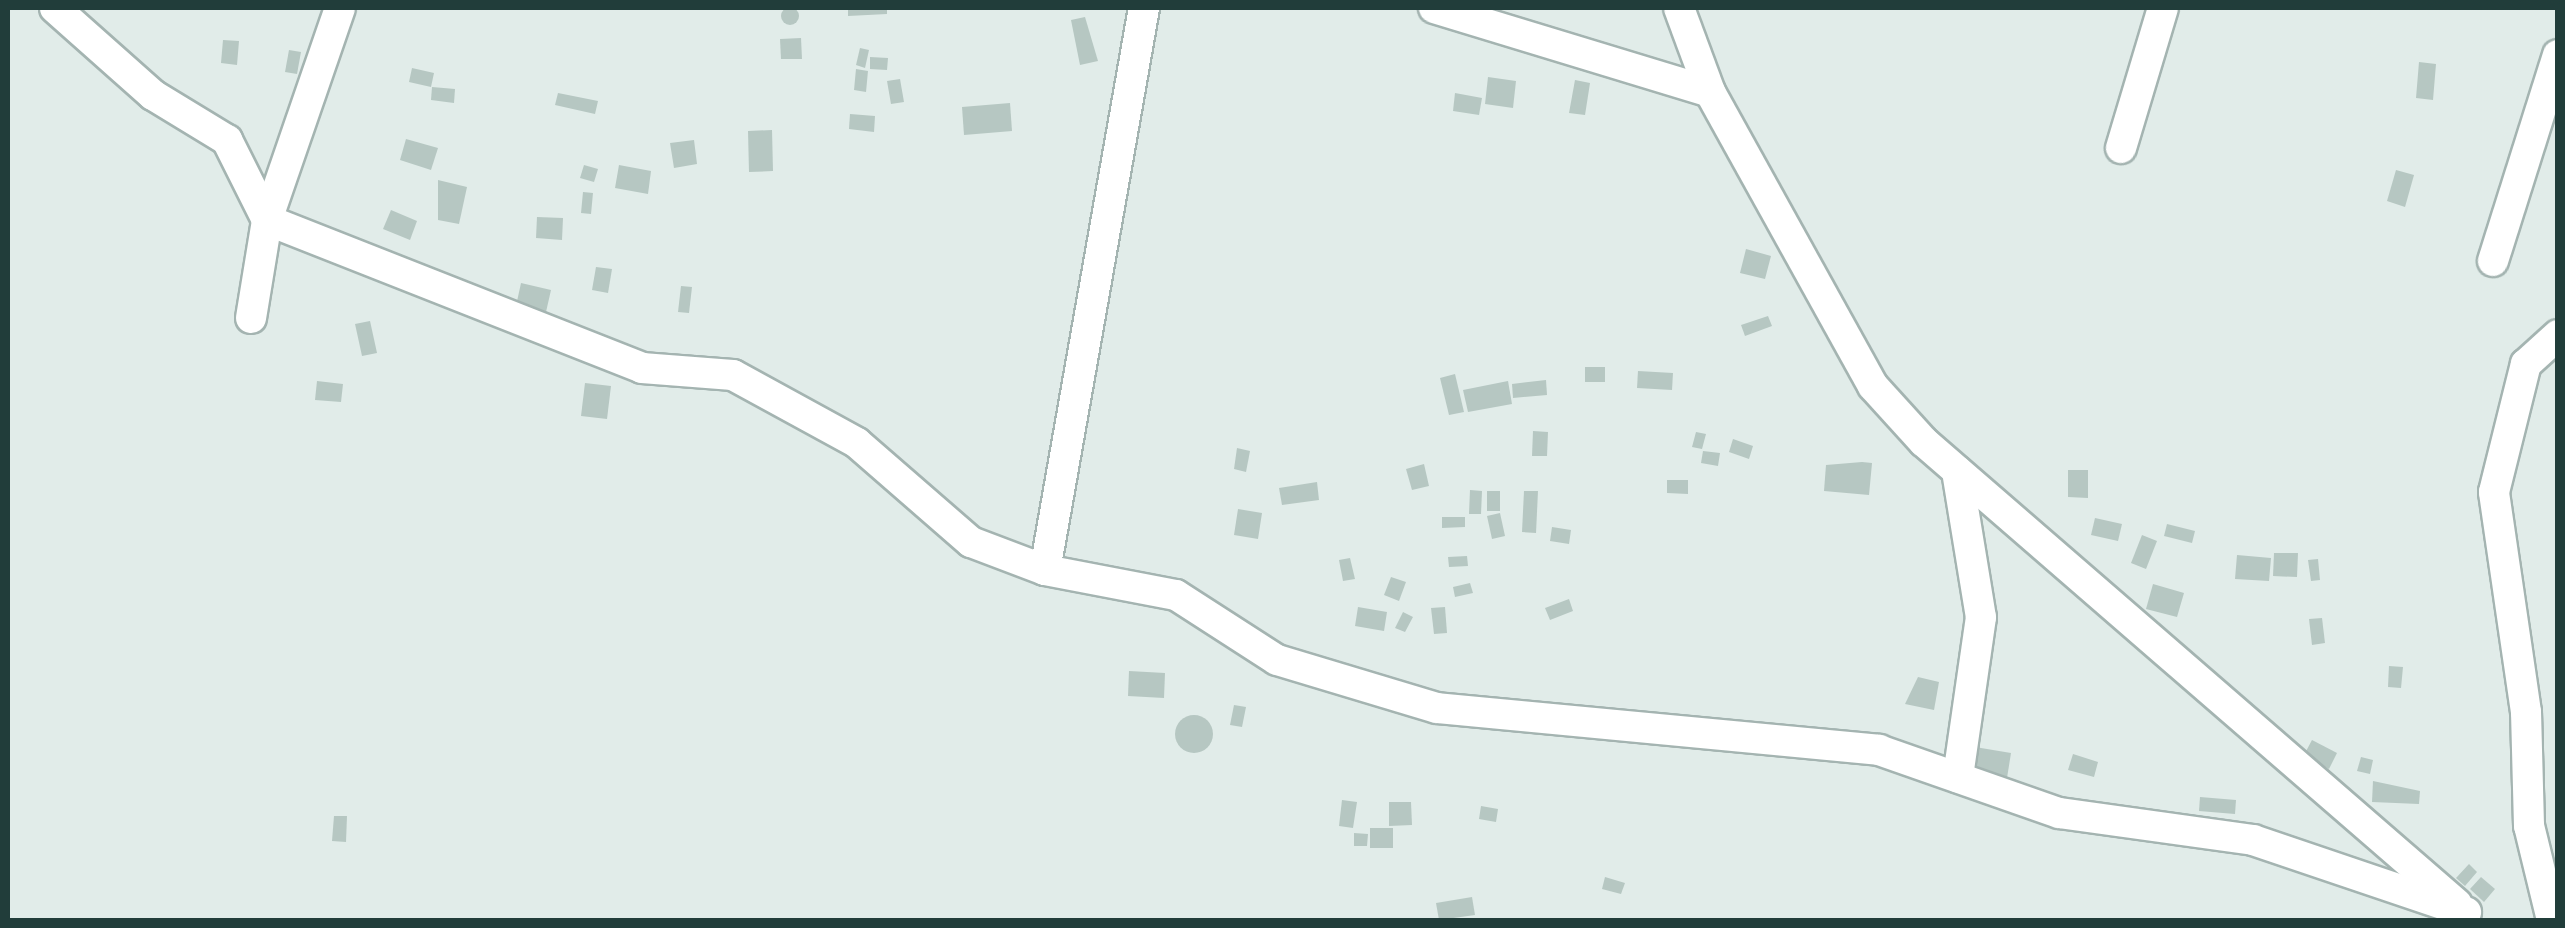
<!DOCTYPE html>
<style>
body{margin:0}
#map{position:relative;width:2565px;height:928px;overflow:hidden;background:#e1ece9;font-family:Ubuntu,sans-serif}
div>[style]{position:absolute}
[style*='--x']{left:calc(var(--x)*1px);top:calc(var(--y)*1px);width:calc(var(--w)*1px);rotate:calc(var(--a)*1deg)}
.building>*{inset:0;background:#b6c7c2}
.round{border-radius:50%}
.roads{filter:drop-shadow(2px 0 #a4b4b1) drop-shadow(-2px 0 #a4b4b1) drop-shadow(0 2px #a4b4b1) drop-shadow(0 -2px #a4b4b1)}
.minor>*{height:30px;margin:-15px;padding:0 15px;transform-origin:15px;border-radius:15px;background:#fff}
span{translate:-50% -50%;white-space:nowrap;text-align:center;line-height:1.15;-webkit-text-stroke:8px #f2f8f6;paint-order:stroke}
.frame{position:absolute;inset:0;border:10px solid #213d3a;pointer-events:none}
</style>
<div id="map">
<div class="building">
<div class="round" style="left:781px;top:7px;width:18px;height:18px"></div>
<div style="clip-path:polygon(848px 8px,887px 8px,887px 14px,848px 16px)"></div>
<div style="clip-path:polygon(1085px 17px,1098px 61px,1080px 65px,1071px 20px)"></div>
<div style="clip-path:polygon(801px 38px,802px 59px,781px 59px,780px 39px)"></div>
<div style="clip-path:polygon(223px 40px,239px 41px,237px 65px,221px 63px)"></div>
<div style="clip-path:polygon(860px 48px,869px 50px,865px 68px,856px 65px)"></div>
<div style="clip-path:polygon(289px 50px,301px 52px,297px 74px,285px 72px)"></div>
<div style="clip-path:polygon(870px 57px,888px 58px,887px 70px,870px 69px)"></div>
<div style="clip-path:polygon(2419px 62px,2436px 64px,2433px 100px,2416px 98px)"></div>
<div style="clip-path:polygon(412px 68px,434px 73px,431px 87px,409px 82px)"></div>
<div style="clip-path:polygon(856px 69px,868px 71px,866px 92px,854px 90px)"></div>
<div style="clip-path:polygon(1488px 77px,1516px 81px,1513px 108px,1485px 104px)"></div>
<div style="clip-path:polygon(900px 79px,904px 102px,891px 104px,887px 81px)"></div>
<div style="clip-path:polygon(1575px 80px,1590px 83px,1585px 115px,1569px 113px)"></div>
<div style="clip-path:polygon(432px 87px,455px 89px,454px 103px,431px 100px)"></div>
<div style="clip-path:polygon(558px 93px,598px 101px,595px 114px,555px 105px)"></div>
<div style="clip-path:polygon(1455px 93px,1482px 98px,1479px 115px,1453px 111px)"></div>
<div style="clip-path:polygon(1010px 103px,1012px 131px,964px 135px,962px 107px)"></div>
<div style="clip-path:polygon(850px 114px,875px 116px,874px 132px,849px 129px)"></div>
<div style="clip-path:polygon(772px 130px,773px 171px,749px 172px,748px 131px)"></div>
<div style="clip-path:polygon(406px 139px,438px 148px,431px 170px,400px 160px)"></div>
<div style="clip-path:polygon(694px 140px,697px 164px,674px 168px,670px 143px)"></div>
<div style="clip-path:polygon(584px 165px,598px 169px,594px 182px,580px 178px)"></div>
<div style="clip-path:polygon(619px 165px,651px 171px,648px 194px,615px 188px)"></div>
<div style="clip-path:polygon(2396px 170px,2414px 175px,2405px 207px,2387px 201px)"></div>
<div style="clip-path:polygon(438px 180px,467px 187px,459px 224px,438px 220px)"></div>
<div style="clip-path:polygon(583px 192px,593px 193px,591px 214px,581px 213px)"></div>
<div style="clip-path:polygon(391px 210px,417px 221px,410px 240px,383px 229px)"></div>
<div style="clip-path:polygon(537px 217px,563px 218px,562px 240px,536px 238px)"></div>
<div style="clip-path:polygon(1746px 249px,1771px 256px,1765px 279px,1740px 273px)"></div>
<div style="clip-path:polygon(596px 267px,612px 269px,608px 293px,592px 290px)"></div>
<div style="clip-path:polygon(521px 283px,551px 290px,546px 312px,516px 306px)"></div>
<div style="clip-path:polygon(681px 286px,692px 287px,689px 313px,678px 312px)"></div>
<div style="clip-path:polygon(1768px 316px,1772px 326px,1745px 336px,1741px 325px)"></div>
<div style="clip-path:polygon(370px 321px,377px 353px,362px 356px,355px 324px)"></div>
<div style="clip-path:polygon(1585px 367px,1605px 367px,1605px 382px,1585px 382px)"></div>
<div style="clip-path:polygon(1638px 371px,1673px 373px,1672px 390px,1637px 388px)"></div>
<div style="clip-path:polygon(1455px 374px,1464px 412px,1449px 415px,1440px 378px)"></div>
<div style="clip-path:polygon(1546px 380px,1547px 395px,1513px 398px,1512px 384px)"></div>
<div style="clip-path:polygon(317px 381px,343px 384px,341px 402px,315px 400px)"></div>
<div style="clip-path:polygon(1508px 381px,1512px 404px,1468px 412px,1463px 390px)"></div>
<div style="clip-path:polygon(585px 383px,611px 386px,607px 419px,581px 416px)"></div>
<div style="clip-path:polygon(1533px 431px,1548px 432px,1547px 456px,1532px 456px)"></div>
<div style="clip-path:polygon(1696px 432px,1706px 434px,1702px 449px,1692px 447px)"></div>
<div style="clip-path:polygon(1733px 439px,1753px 446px,1749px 459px,1729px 452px)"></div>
<div style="clip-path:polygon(1237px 448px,1250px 451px,1246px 472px,1234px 469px)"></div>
<div style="clip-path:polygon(1703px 451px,1720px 453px,1718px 466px,1701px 463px)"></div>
<div style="clip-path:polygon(1862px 462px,1872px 463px,1869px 495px,1824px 491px,1826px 465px)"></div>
<div style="clip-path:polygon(1424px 464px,1429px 486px,1412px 490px,1406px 469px)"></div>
<div style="clip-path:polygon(2068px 470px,2088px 470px,2088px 498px,2068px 497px)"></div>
<div style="clip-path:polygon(1667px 480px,1688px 480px,1688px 494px,1667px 493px)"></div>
<div style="clip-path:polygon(1317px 482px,1319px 500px,1282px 505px,1279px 488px)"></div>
<div style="clip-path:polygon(1470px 490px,1482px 491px,1481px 514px,1469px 514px)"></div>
<div style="clip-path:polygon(1487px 491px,1500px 491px,1500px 511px,1487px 511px)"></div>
<div style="clip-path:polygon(1524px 491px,1538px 491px,1536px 533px,1522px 532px)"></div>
<div style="clip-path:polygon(1238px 509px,1262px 513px,1258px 539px,1234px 535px)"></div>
<div style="clip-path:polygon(1500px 513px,1505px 536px,1492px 539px,1487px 516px)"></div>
<div style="clip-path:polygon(1442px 517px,1465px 517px,1465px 527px,1442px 528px)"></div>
<div style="clip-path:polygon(2095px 518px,2122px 524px,2118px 541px,2091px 535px)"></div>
<div style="clip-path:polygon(2167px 524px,2195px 531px,2192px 543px,2164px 536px)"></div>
<div style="clip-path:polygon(1552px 527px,1571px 530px,1569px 544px,1550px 541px)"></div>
<div style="clip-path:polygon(2142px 535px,2157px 541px,2146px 569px,2131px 563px)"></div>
<div style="clip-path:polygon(2274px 553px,2298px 553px,2297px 577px,2273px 576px)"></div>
<div style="clip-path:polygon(2237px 555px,2271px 558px,2269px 581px,2235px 579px)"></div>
<div style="clip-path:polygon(1467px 556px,1468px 566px,1449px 567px,1448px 557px)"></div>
<div style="clip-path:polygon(1350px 558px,1355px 579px,1343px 581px,1339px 560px)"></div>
<div style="clip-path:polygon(2318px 559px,2320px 580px,2311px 581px,2308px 560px)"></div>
<div style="clip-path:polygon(1391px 577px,1406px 582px,1399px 601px,1384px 595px)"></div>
<div style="clip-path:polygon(1470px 583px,1473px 593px,1455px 597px,1453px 587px)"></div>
<div style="clip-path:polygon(2153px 584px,2184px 593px,2177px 617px,2146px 609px)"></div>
<div style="clip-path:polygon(1569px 599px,1573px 611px,1550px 620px,1545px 608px)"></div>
<div style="clip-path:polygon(1358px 607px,1387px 612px,1384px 631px,1355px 626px)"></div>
<div style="clip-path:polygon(1445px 607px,1447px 633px,1434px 634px,1431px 608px)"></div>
<div style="clip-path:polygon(1403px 612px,1413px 617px,1405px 632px,1395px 628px)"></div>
<div style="clip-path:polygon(2322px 618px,2325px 643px,2312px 645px,2309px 619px)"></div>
<div style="clip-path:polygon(2389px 666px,2403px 667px,2401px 688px,2388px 687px)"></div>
<div style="clip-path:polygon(1129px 671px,1165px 673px,1164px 698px,1128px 696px)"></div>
<div style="clip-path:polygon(1918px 677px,1939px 682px,1934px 710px,1905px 704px)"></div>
<div style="clip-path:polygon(1234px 705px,1246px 707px,1242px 727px,1230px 725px)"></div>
<div class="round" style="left:1175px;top:715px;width:38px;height:38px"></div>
<div style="clip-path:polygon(2312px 740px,2337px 753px,2329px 769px,2304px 755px)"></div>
<div style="clip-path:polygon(1963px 745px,2011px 753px,2007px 778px,1959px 770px)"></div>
<div style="clip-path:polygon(2073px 754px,2098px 762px,2094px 777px,2068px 770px)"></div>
<div style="clip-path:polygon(2361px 757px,2373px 760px,2370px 774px,2357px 771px)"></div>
<div style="clip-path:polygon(2373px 781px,2420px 791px,2419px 804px,2372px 802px)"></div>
<div style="clip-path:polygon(2200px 797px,2236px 800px,2235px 814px,2199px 811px)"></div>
<div style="clip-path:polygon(1342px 800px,1357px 802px,1353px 828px,1339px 826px)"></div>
<div style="clip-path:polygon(1389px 802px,1411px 802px,1412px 825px,1389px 826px)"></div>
<div style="clip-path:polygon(1481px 806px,1498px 809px,1496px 822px,1479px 819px)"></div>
<div style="clip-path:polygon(334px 816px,347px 816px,346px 842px,332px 841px)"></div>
<div style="clip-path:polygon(1370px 828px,1393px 828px,1393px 848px,1370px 848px)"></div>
<div style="clip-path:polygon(1354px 833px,1368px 834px,1367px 846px,1354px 846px)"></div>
<div style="clip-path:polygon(2469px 864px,2477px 872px,2465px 886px,2456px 878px)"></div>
<div style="clip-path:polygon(1605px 877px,1625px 883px,1621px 894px,1602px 889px)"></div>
<div style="clip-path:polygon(2481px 877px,2495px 889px,2484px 902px,2470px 889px)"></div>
<div style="clip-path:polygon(1472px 897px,1475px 915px,1439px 920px,1436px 903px)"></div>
</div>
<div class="roads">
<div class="minor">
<div style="--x:55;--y:8;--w:131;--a:41.6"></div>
<div style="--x:153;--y:95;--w:87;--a:31.3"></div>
<div style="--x:227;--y:140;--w:89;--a:63.4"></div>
<div style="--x:267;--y:220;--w:403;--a:21.5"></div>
<div style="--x:642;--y:368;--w:91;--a:4.4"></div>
<div style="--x:733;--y:375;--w:141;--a:28.7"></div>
<div style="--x:857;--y:443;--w:151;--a:41"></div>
<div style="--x:971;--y:542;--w:79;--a:20.7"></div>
<div style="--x:1045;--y:570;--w:133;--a:10.8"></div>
<div style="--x:1176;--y:595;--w:120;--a:32.8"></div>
<div style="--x:1277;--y:660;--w:167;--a:16.7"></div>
<div style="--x:1437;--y:708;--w:444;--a:5.4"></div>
<div style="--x:1879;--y:750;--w:191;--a:19.3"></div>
<div style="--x:2059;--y:813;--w:196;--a:7.9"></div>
<div style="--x:2253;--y:840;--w:225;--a:18.7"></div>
<div style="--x:1434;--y:8;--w:288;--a:16.9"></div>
<div style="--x:1710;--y:92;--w:336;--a:61"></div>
<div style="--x:1873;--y:386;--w:76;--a:47.7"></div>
<div style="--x:1924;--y:442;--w:705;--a:40.92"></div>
<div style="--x:1679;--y:8;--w:90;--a:69.7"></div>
<div style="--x:2121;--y:148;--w:146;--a:-73.3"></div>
<div style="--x:2493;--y:261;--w:216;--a:-72.5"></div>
<div style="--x:251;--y:318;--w:99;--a:-80.7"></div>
<div style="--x:267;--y:220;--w:224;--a:-71"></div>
<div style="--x:1957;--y:471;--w:148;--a:80.7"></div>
<div style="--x:1981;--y:617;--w:162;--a:98.2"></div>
<div style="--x:1045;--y:570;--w:571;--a:-80.01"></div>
<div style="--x:2552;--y:920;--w:97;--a:-103.7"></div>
<div style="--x:2529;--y:826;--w:114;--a:-91.5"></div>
<div style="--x:2526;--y:712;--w:222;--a:-98.3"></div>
<div style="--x:2494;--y:492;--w:132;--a:-76"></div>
<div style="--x:2526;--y:364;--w:43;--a:-42.2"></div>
</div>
</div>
<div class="frame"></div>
</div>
